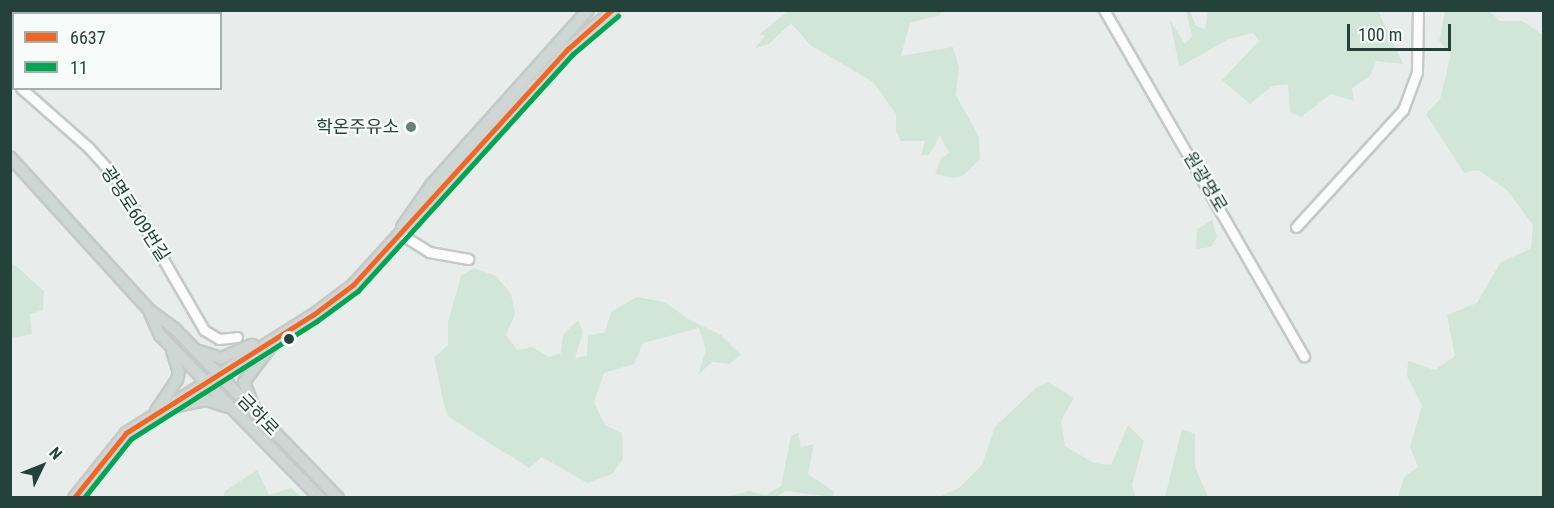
<!DOCTYPE html>
<meta charset="utf-8">
<style>
body{margin:0}
#map{position:relative;width:1554px;height:508px;overflow:hidden;background:#e8edeb;font-family:"Roboto Condensed","Noto Sans KR",sans-serif}
div>[style]{position:absolute}
[style*='--x']{left:calc(var(--x)*1px);top:calc(var(--y)*1px);width:calc(var(--w)*1px);rotate:calc(var(--a)*1deg)}
.green>*{inset:0;background:#d1e6d8}
.roads{filter:drop-shadow(2px 0 #c5cac8) drop-shadow(-2px 0 #c5cac8) drop-shadow(0 2px #c5cac8) drop-shadow(0 -2px #c5cac8)}
.minor>*{height:9px;margin:-4.5px;padding:0 4.5px;transform-origin:4.5px;border-radius:4.5px;background:#fcfcfc}
.major>*{height:10px;margin:-5px;padding:0 5px;transform-origin:5px;border-radius:5px;background:#cfd7d5}
.bus-1>*{height:4.5px;margin:-2.25px;padding:0 2.25px;transform-origin:2.25px;border-radius:2.25px;background:#f26522}
.bus-2>*{height:4.5px;margin:-2.25px;padding:0 2.25px;transform-origin:2.25px;border-radius:2.25px;background:#00a651}
.dots>*{width:16px;height:16px;translate:-50% -50%;box-sizing:border-box;border:3px solid #f7fbf9;border-radius:50%}
span{translate:-50% -50%;white-space:nowrap;text-align:center;line-height:1.15;-webkit-text-stroke:4.5px #f7fbf9;paint-order:stroke}
.poi-label{font-size:18px;color:#24423a}
.right{translate:-100% -50%;text-align:right}
.street-label{font-size:18px;color:#24423a}
.frame{position:absolute;inset:0;border:12px solid #24423a;pointer-events:none}
.legend{position:absolute;left:12px;top:12px;width:210px;height:78px;box-sizing:border-box;background:#f7fbf9;border:2px solid #a3b1ad;margin:0;padding:8px 10px;list-style:none;font-size:18px;color:#24423a}
.legend li{display:flex;align-items:center;gap:12px;height:30px}
.legend b{width:30px;border:2px solid #a3b1ad}
.north{position:absolute;left:12px;top:436px;width:60px;height:60px;-webkit-text-stroke:4px #f7fbf9;paint-order:stroke;rotate:47deg;font-size:16px;font-weight:700;line-height:24px;text-align:center;color:#24423a}
.north::after{content:'';display:block;margin:auto;width:21px;height:27px;background:#24423a;clip-path:polygon(50% 0,100% 100%,50% 72%,0 100%)}
.scale{position:absolute;left:1347px;top:24px;width:104px;height:27px;box-sizing:border-box;border:3px solid #24423a;border-top:0;padding-left:8px;font-size:18px;line-height:21px;white-space:nowrap;color:#24423a;-webkit-text-stroke:4px #f7fbf9;paint-order:stroke}
</style>
<div id="map">
<div class="green">
<div style="clip-path:polygon(789px 10px,941px 11px,940px 15px,910px 23px,901px 56px,953px 47px,959px 67px,956px 95px,979px 137px,980px 159px,964px 175px,953px 178px,935px 174px,941px 158px,949px 153px,940px 136px,929px 155px,921px 155px,925px 141px,901px 141px,896px 131px,896px 114px,873px 82px,810px 45px,791px 23px,769px 44px,755px 48px,765px 36px,760px 34px)"></div>
<div style="clip-path:polygon(1488px 10px,1500px 21px,1522px 21px,1543px 35px,1543px 497px,1398px 497px,1404px 477px,1418px 467px,1410px 447px,1422px 406px,1407px 376px,1408px 361px,1435px 370px,1455px 356px,1447px 315px,1477px 303px,1500px 263px,1531px 248px,1533px 225px,1507px 190px,1478px 170px,1464px 173px,1426px 114px,1440px 99px,1451px 54px,1439px 41px,1445px 12px)"></div>
<div style="clip-path:polygon(1186px 11px,1190px 11px,1196px 26px,1205px 29px,1208px 11px,1378px 11px,1403px 64px,1376px 61px,1370px 76px,1352px 88px,1354px 101px,1331px 94px,1301px 117px,1290px 112px,1288px 84px,1272px 86px,1250px 104px,1222px 80px,1259px 41px,1253px 33px,1229px 39px,1179px 67px,1170px 20px,1185px 44px,1192px 36px)"></div>
<div style="clip-path:polygon(1212px 220px,1217px 237px,1211px 247px,1196px 249px,1197px 229px)"></div>
<div style="clip-path:polygon(14px 264px,44px 291px,43px 310px,30px 314px,32px 334px,11px 338px,10px 265px)"></div>
<div style="clip-path:polygon(474px 268px,496px 276px,511px 294px,515px 314px,506px 335px,517px 350px,532px 347px,549px 357px,561px 353px,563px 335px,578px 320px,583px 332px,575px 358px,587px 356px,588px 336px,605px 332px,611px 312px,636px 297px,665px 302px,688px 319px,721px 335px,741px 355px,729px 364px,712px 362px,698px 375px,706px 350px,699px 328px,643px 343px,634px 364px,604px 373px,594px 402px,605px 425px,622px 433px,623px 459px,612px 474px,587px 483px,542px 457px,529px 468px,449px 417px,444px 405px,434px 357px,448px 345px,448px 322px,461px 276px)"></div>
<div style="clip-path:polygon(1048px 382px,1074px 398px,1061px 420px,1065px 446px,1094px 463px,1111px 465px,1128px 425px,1144px 441px,1132px 485px,1135px 497px,938px 497px,959px 488px,982px 465px,995px 427px,1037px 387px)"></div>
<div style="clip-path:polygon(1182px 429px,1195px 434px,1195px 467px,1208px 497px,1165px 497px)"></div>
<div style="clip-path:polygon(798px 433px,801px 447px,814px 444px,808px 474px,835px 492px,832px 497px,786px 491px,776px 497px,726px 497px,749px 491px,766px 495px,781px 486px,791px 436px)"></div>
<div style="clip-path:polygon(257px 470px,269px 495px,291px 488px,301px 497px,223px 497px,225px 491px)"></div>
</div>
<div class="roads">
<div class="minor">
<div style="--x:1104;--y:10;--w:400;--a:60"></div>
<div style="--x:10;--y:80;--w:4;--a:27"></div>
<div style="--x:21;--y:88;--w:91;--a:41.4"></div>
<div style="--x:89;--y:148;--w:40;--a:48"></div>
<div style="--x:116;--y:178;--w:176;--a:59.9"></div>
<div style="--x:204;--y:330;--w:17;--a:31"></div>
<div style="--x:219;--y:339;--w:18;--a:-6"></div>
<div style="--x:1296;--y:227;--w:159;--a:-47.6"></div>
<div style="--x:1403;--y:110;--w:40;--a:-69.8"></div>
<div style="--x:1417;--y:72;--w:62;--a:-89.1"></div>
<div style="--x:399;--y:233;--w:36;--a:32"></div>
<div style="--x:429;--y:252;--w:40;--a:10"></div>
</div>
<div class="major">
<div style="--x:10;--y:157;--w:207;--a:47.7"></div>
<div style="--x:149;--y:310;--w:31;--a:36"></div>
<div style="--x:174;--y:328;--w:236;--a:46"></div>
<div style="--x:402;--y:227;--w:52;--a:-55.1"></div>
<div style="--x:432;--y:184;--w:234;--a:-48.1"></div>
<div style="--x:150;--y:313;--w:24;--a:66"></div>
<div style="--x:160;--y:335;--w:228;--a:45.5"></div>
<div style="--x:199;--y:351;--w:23;--a:18"></div>
<div style="--x:221;--y:358;--w:34;--a:-23"></div>
<div style="--x:254;--y:407;--w:27;--a:-112"></div>
<div style="--x:244;--y:382;--w:50;--a:-53.1"></div>
<div style="--x:168;--y:408;--w:39;--a:-12"></div>
<div style="--x:206;--y:400;--w:23;--a:18"></div>
<div style="--x:156;--y:411;--w:37;--a:-56"></div>
<div style="--x:177;--y:380;--w:8;--a:-76"></div>
<div style="--x:179;--y:372;--w:22;--a:-108"></div>
<div style="--x:74;--y:498;--w:83;--a:-51.3"></div>
<div style="--x:126;--y:433;--w:221;--a:-32.3"></div>
<div style="--x:313;--y:315;--w:50;--a:-36.9"></div>
<div style="--x:353;--y:285;--w:319;--a:-47.7"></div>
<div style="--x:568;--y:49;--w:60;--a:-40.9"></div>
</div>
</div>
<div class="bus-1">
<div style="--x:74;--y:498;--w:83;--a:-51.3"></div>
<div style="--x:126;--y:433;--w:221;--a:-32.3"></div>
<div style="--x:313;--y:315;--w:50;--a:-36.9"></div>
<div style="--x:353;--y:285;--w:319;--a:-47.7"></div>
<div style="--x:568;--y:49;--w:59;--a:-41.6"></div>
</div>
<div class="bus-2">
<div style="--x:84;--y:498;--w:75;--a:-51.5"></div>
<div style="--x:131;--y:439;--w:220;--a:-32.4"></div>
<div style="--x:317;--y:321;--w:51;--a:-36.2"></div>
<div style="--x:358;--y:291;--w:320;--a:-47.8"></div>
<div style="--x:573;--y:54;--w:59;--a:-40.2"></div>
</div>
<div class="dots">
<div style="left:411px;top:127px;background:#697e78"></div>
<div style="left:289px;top:339px;background:#24423a"></div>
</div>
<div class="poi-label">
<span class="right" style="left:399px;top:127px">학온주유소</span>
</div>
<div class="street-label">
<span style="left:1205px;top:182px;rotate:59deg">원광명로</span>
<span style="left:135px;top:214px;rotate:57deg">광명로609번길</span>
<span style="left:258px;top:415px;rotate:46deg">금하로</span>
</div>
<div class="frame"></div>
<ul class="legend">
<li><b style="height:8px;background:#f26522"></b>6637</li>
<li><b style="height:8px;background:#00a651"></b>11</li>
</ul>
<div class="north">N</div>
<div class="scale">100 m</div>
</div>
